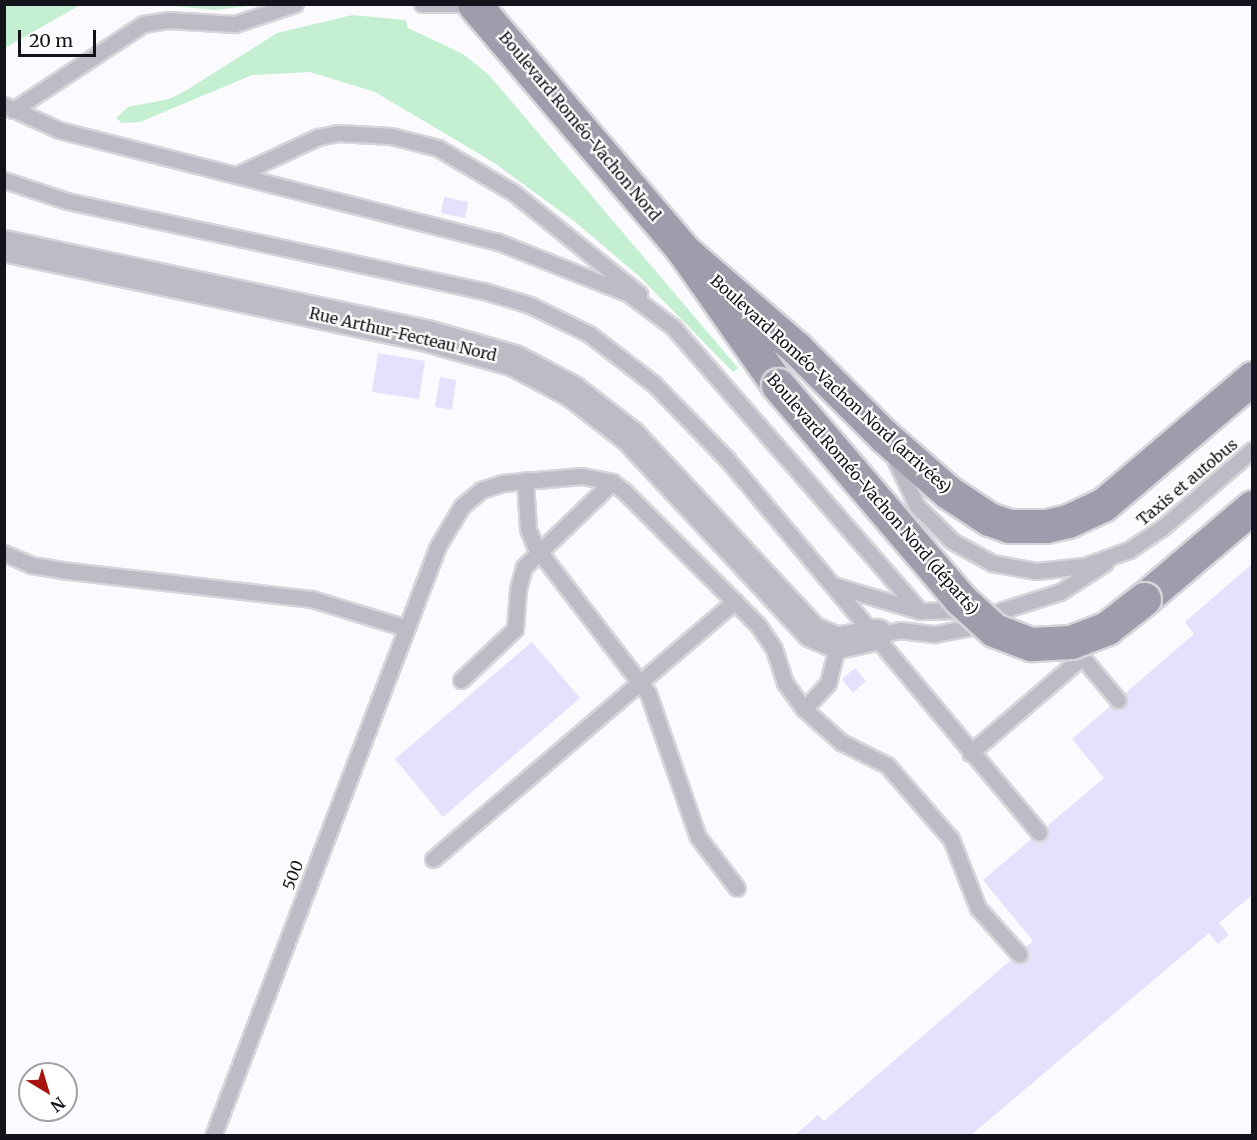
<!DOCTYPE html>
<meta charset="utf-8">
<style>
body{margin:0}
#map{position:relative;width:1257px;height:1140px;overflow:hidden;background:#fbfafe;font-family:Merriweather,serif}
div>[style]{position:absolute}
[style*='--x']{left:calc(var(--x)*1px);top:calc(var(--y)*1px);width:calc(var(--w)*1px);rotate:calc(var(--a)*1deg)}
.green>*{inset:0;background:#c4f0d1}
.building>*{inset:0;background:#e6e0fc}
.roads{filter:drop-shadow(2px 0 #d6d5da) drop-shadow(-2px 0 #d6d5da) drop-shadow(0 2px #d6d5da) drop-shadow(0 -2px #d6d5da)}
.lane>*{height:15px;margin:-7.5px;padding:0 7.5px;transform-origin:7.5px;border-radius:7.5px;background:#bdbbc5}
.street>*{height:30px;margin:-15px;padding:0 15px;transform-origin:15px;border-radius:15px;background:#bdbbc5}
.secondary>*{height:33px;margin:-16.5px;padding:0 16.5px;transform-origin:16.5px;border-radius:16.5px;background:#9f9cab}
.bridges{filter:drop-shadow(2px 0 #d6d5da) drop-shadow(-2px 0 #d6d5da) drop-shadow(0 2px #d6d5da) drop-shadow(0 -2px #d6d5da)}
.secondary-bridge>*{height:33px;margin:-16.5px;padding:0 16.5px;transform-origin:16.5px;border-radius:16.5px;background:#9f9cab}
span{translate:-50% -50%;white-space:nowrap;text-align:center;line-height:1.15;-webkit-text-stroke:4.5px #fff;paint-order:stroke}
.street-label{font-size:16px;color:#14121a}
.frame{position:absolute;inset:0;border:6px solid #14121a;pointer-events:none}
.north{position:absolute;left:18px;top:1062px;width:60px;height:60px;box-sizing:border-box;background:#fff;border:2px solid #a1a0a3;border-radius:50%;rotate:142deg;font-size:16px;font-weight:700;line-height:24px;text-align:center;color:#14121a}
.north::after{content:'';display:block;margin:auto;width:21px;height:27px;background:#a81510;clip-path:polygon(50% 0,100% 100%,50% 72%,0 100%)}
.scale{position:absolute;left:18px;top:30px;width:78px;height:27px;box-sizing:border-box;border:3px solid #14121a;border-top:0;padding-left:8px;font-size:18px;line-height:21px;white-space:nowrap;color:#14121a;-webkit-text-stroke:4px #fff;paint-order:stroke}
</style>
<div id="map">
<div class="green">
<div style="clip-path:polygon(5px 4px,80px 4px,80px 5px,5px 48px)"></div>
<div style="clip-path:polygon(162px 5px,257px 4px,257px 5px,215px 10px)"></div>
<div style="clip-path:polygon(352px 15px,406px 20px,408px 28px,463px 54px,489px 75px,738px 368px,733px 372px,639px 276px,574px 221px,493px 162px,375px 92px,310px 72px,252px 75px,140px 122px,122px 123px,116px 118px,128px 107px,169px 99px,187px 90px,277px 33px)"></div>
</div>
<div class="building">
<div style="clip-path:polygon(444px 197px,468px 202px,465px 218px,441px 213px)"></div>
<div style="clip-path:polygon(378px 353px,425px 361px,419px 399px,372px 392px)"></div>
<div style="clip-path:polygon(440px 377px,456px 380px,452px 410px,435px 407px)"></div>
<div style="clip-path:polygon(1252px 564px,1252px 895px,1219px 923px,1229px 935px,1218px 944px,1209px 933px,970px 1136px,794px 1136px,818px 1115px,824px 1121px,1033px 941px,983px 880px,1104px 778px,1072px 739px,1194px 634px,1185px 622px)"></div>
<div style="clip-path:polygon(532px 642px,580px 698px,443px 817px,395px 759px)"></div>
<div style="clip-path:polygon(855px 668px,866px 681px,853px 693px,842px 679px)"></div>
</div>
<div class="roads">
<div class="lane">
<div style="--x:422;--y:4;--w:44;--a:0"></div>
<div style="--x:4;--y:105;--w:60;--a:24.4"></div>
<div style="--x:59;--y:130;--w:451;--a:14.3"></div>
<div style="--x:496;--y:241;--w:143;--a:21.7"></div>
<div style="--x:629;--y:294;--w:55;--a:36.9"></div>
<div style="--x:673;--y:327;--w:376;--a:49"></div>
<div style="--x:13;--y:110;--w:156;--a:-33.5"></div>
<div style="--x:143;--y:24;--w:25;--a:-9"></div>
<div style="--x:168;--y:20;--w:67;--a:3.4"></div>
<div style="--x:235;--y:24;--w:63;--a:-18.4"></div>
<div style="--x:236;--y:175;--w:90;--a:-24.9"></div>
<div style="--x:318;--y:137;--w:20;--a:-11"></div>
<div style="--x:338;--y:133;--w:53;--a:3.2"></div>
<div style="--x:391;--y:136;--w:49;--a:14.3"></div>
<div style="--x:438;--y:148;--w:88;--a:30.6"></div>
<div style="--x:514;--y:193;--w:161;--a:38.9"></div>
<div style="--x:4;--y:180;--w:66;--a:18.4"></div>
<div style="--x:67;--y:201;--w:427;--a:12.2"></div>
<div style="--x:484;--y:291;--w:48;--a:16.9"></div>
<div style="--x:530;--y:305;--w:66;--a:26.2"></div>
<div style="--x:589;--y:334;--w:82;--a:37.6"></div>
<div style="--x:654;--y:384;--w:103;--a:45.8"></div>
<div style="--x:726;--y:458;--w:488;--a:50.1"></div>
<div style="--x:893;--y:455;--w:56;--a:64.8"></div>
<div style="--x:917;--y:506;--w:49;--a:45"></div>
<div style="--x:952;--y:541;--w:46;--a:28.8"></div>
<div style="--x:992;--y:563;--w:45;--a:10.3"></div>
<div style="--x:1036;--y:571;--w:48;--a:-5.9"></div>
<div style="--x:1084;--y:566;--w:48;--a:-19.6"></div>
<div style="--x:1129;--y:550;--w:40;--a:-34"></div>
<div style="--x:1162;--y:528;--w:119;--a:-40.9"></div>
<div style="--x:525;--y:480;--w:49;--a:86.5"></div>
<div style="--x:528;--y:529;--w:18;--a:68"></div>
<div style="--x:535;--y:546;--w:185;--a:52.5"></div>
<div style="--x:648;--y:693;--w:152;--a:70.9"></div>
<div style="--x:698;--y:837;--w:64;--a:52.6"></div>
<div style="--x:4;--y:553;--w:30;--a:24"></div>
<div style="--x:31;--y:565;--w:30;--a:9"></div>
<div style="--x:61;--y:570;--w:253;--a:6.6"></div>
<div style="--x:312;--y:599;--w:98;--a:17.1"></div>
<div style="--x:836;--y:586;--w:88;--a:16.6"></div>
<div style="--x:920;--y:611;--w:47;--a:-1.2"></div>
<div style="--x:877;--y:635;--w:24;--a:-12"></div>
<div style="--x:900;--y:630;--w:35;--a:7"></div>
<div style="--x:935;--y:634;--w:32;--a:-11"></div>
<div style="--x:966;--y:628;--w:41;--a:-25.9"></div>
<div style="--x:1003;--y:610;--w:60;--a:-17.5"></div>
<div style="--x:1060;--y:592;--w:54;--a:-32.8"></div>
<div style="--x:461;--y:680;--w:74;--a:-43.4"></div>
<div style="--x:515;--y:629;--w:40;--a:-85.7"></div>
<div style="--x:518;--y:589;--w:23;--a:-75"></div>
<div style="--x:524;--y:567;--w:122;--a:-44"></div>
<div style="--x:804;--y:709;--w:35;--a:-47"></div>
<div style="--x:828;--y:683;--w:41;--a:-76"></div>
<div style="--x:970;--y:753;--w:148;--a:-40.6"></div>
<div style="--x:1082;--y:657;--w:56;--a:50.1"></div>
<div style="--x:433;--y:859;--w:397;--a:-40.5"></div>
<div style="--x:213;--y:1136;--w:631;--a:-69.13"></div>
<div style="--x:438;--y:546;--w:47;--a:-59"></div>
<div style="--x:462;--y:506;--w:25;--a:-40"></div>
<div style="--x:481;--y:490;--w:23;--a:-18"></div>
<div style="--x:503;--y:483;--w:79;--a:-5.1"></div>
<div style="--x:582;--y:476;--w:31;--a:11"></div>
<div style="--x:612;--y:482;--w:15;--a:37"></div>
<div style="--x:624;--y:491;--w:190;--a:45"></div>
<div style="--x:758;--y:625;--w:29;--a:56"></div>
<div style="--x:774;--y:649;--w:36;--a:72"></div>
<div style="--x:785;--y:683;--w:32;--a:54"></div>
<div style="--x:804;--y:709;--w:50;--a:41.7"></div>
<div style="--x:841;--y:742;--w:51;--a:26.6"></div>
<div style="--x:887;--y:765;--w:98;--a:49.1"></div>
<div style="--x:951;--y:839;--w:74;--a:68.6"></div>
<div style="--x:978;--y:908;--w:62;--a:48.3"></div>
</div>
<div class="street">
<div style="--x:4;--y:246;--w:432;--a:12"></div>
<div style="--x:427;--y:336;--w:91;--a:15.9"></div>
<div style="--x:515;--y:361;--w:66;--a:28.1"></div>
<div style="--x:573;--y:392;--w:72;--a:37.7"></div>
<div style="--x:630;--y:436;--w:267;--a:47.1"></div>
<div style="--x:812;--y:632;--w:28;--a:23"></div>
<div style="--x:838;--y:643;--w:40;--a:-12"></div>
</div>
<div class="secondary">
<div style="--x:474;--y:4;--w:323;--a:49.6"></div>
<div style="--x:683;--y:250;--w:165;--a:54.9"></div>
<div style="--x:683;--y:250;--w:150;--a:40.9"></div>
<div style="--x:796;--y:348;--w:124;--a:45"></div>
<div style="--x:884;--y:436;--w:85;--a:41.2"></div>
<div style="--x:948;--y:492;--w:49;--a:33.4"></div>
<div style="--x:989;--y:519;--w:21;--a:19"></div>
<div style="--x:1009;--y:526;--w:37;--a:0"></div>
<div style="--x:1046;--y:526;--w:23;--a:-13"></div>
<div style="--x:1068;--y:521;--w:38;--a:-25"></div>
<div style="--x:1103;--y:505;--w:196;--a:-40.4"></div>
<div style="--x:1144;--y:599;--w:142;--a:-40.4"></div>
</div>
</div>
<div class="bridges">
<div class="secondary-bridge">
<div style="--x:778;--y:385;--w:280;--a:49.6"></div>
<div style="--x:959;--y:598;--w:47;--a:42.4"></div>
<div style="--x:994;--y:630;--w:40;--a:21"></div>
<div style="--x:1031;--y:644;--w:40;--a:-2.9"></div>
<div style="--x:1071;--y:642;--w:39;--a:-21"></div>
<div style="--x:1107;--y:628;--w:47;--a:-38.1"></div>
</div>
</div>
<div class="street-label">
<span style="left:580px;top:126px;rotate:50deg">Boulevard Roméo-Vachon Nord</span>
<span style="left:403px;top:334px;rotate:13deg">Rue Arthur-Fecteau Nord</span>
<span style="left:831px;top:384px;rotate:42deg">Boulevard Roméo-Vachon Nord (arrivées)</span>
<span style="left:1187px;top:482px;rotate:-40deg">Taxis et autobus</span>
<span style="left:873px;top:494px;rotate:49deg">Boulevard Roméo-Vachon Nord (départs)</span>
<span style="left:293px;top:875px;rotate:-69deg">500</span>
</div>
<div class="frame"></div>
<div class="north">N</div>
<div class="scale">20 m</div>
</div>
